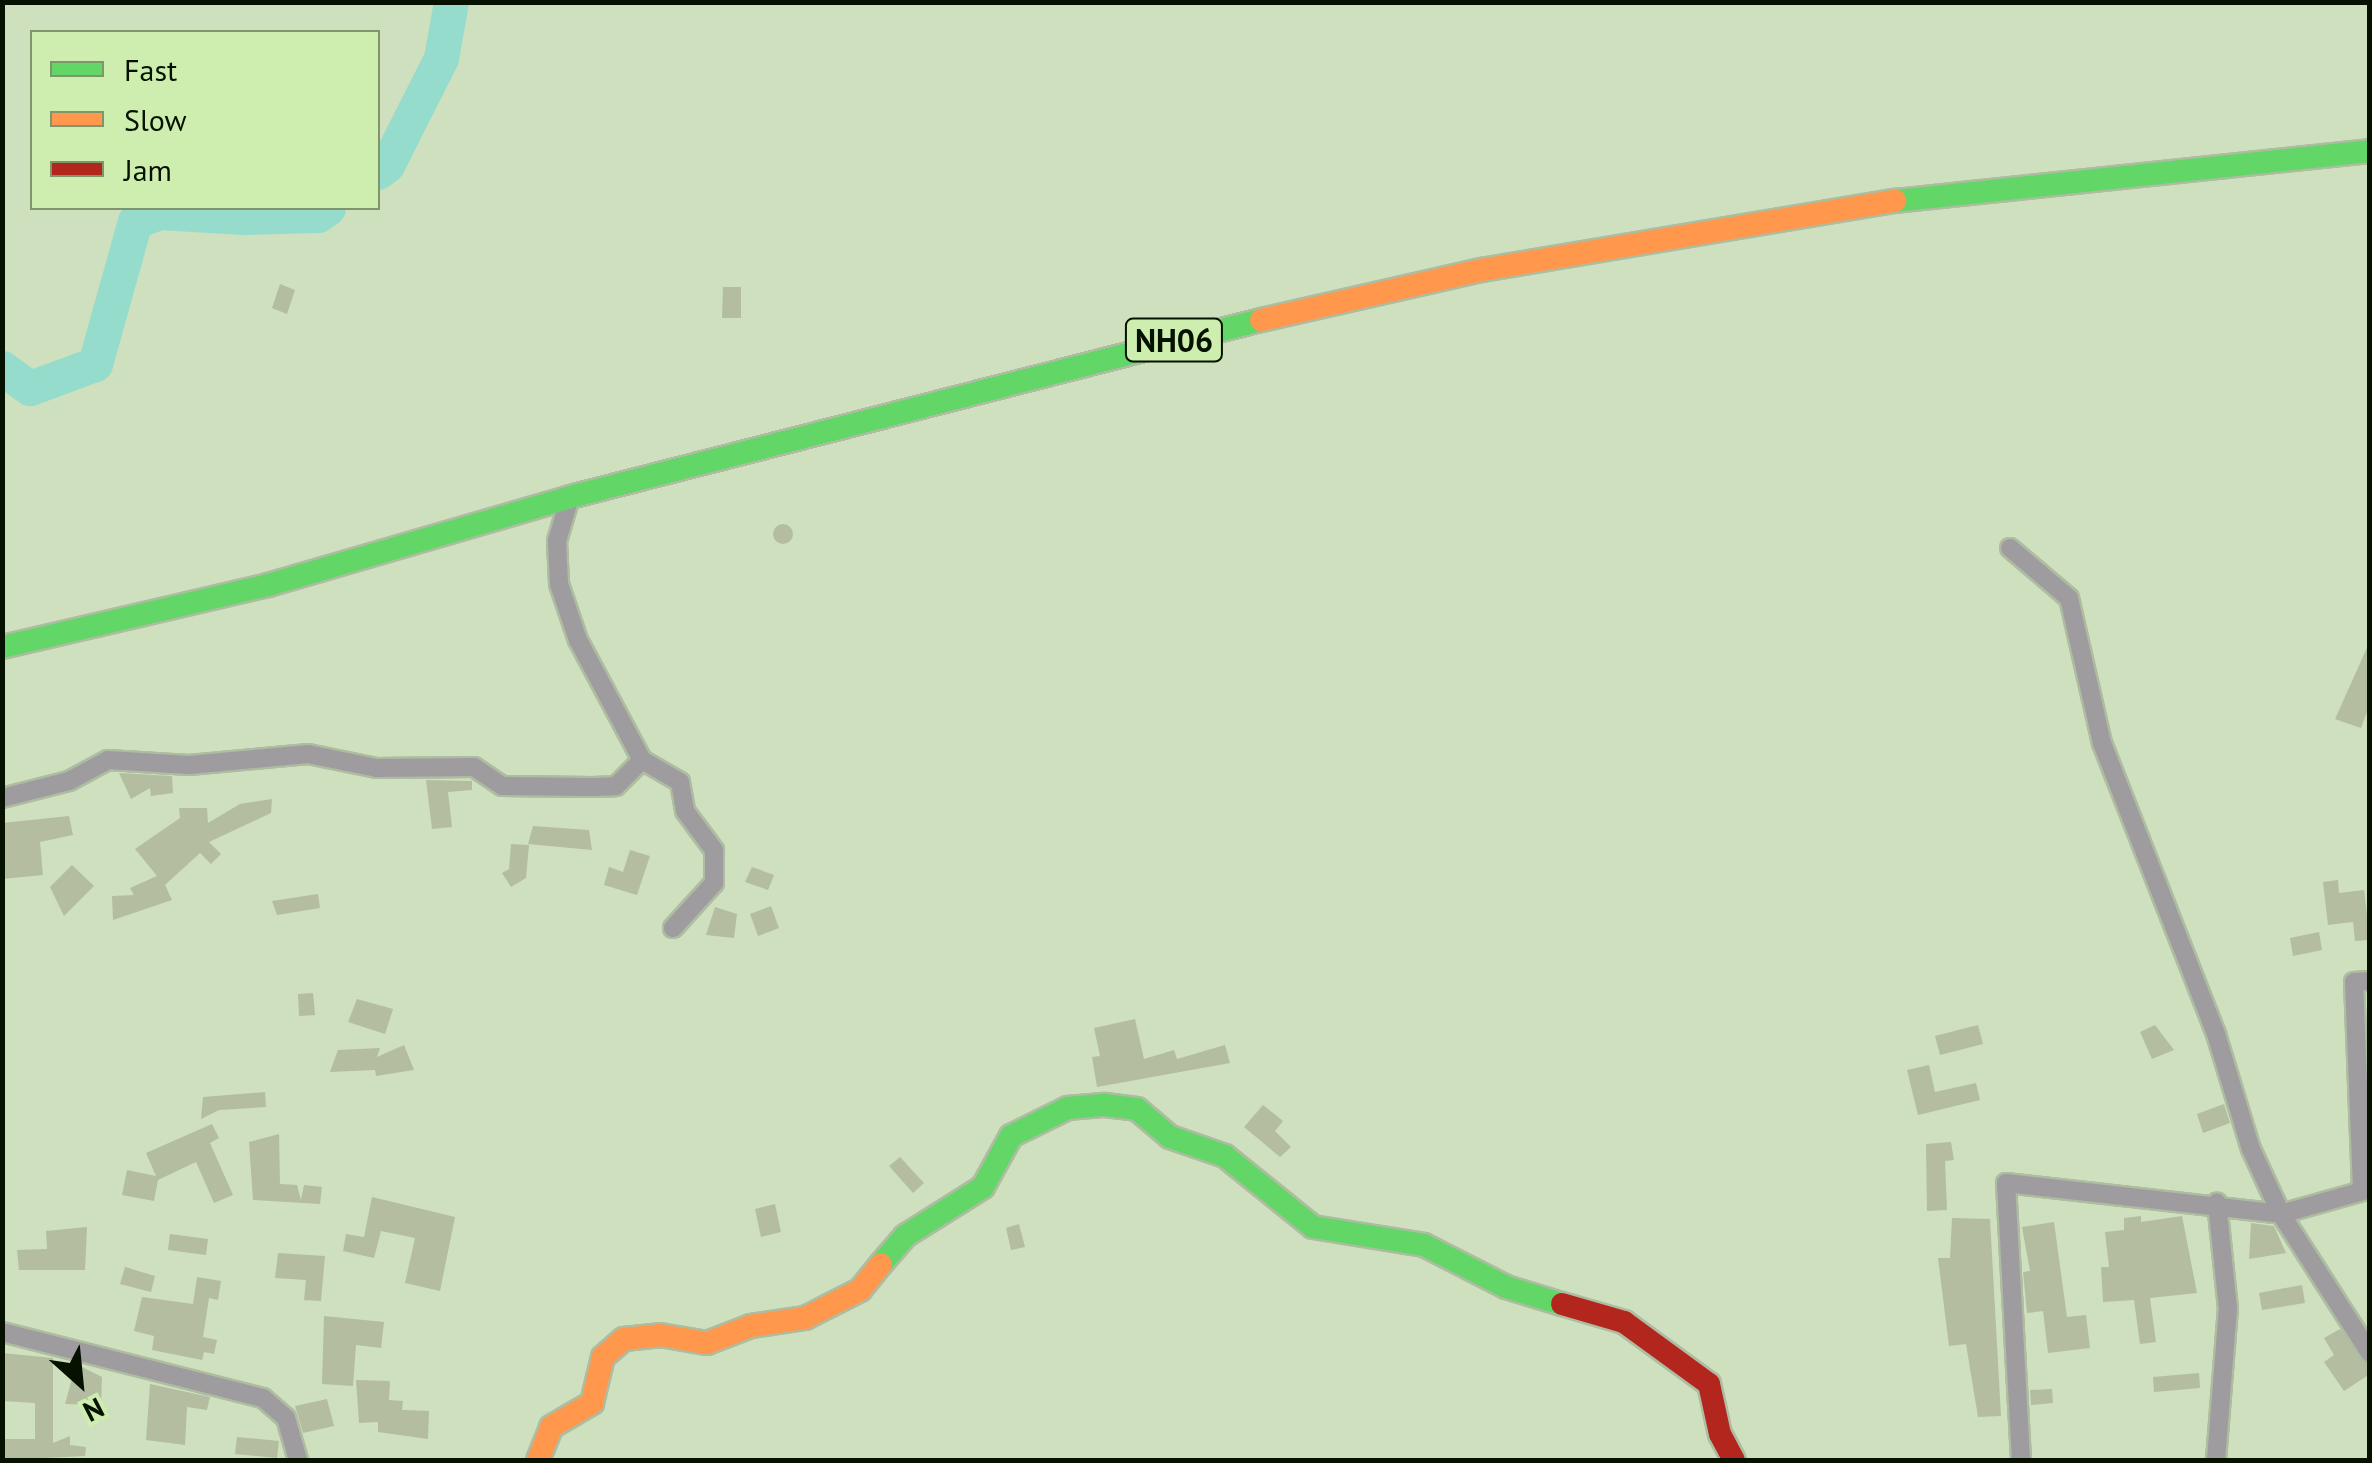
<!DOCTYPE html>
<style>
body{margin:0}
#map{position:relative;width:2372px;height:1463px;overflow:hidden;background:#cee0bd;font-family:"PT Sans",sans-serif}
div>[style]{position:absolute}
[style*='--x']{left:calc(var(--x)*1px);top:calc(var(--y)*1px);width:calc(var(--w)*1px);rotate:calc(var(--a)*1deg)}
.river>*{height:35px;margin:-17.5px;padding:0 17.5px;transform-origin:17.5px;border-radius:17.5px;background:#95dccd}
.building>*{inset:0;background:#b4bda0}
.round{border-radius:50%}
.roads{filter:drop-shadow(2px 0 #aebca1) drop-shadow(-2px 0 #aebca1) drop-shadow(0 2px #aebca1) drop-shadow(0 -2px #aebca1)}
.street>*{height:18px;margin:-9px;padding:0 9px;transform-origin:9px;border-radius:9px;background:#9e9c9f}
.fast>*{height:22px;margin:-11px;padding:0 11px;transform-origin:11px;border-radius:11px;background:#63d668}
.slow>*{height:22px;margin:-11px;padding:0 11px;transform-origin:11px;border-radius:11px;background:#ff974d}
.jam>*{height:22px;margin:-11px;padding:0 11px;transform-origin:11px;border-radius:11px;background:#b3261e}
span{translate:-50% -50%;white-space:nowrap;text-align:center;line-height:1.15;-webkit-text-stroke:8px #ceeeaf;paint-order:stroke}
.shield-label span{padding:2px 8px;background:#ceeeaf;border:2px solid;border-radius:8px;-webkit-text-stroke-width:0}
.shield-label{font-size:32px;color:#071100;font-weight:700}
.frame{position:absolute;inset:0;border:5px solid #071100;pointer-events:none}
.legend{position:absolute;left:30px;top:30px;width:350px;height:180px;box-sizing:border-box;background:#ceeeaf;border:2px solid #7e9669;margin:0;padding:12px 18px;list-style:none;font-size:30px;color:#071100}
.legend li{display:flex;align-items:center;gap:20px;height:50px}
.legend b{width:50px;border:2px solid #7e9669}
.north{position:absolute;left:30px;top:1333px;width:100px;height:100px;-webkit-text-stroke:8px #ceeeaf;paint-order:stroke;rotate:153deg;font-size:28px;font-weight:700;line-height:40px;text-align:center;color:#071100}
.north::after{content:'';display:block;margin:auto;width:35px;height:45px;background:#071100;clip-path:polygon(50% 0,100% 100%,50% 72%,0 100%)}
</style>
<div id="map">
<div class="river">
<div style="--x:378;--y:172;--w:11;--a:-38"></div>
<div style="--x:387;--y:165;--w:120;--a:-63.2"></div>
<div style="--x:441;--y:58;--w:57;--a:-79.9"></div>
<div style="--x:2;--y:368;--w:34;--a:36"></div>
<div style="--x:30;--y:388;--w:69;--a:-20.3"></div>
<div style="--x:95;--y:364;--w:148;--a:-74.4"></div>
<div style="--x:135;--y:221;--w:27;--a:-20"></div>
<div style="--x:160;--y:212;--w:82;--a:3.5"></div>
<div style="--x:242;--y:217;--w:76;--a:-1.5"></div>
<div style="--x:318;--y:215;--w:12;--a:-35"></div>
</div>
<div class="building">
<div style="clip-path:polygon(280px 284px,295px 290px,287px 314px,272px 308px)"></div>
<div style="clip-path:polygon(723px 287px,741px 287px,741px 318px,722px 318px)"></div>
<div class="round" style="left:773px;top:524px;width:20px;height:20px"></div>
<div style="clip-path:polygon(2370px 641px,2370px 704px,2361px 728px,2335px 719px)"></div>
<div style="clip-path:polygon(119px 773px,172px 776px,173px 793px,151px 796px,150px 788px,131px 799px)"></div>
<div style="clip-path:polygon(426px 780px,472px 781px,472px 790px,448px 792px,452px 827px,432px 829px)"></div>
<div style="clip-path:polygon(272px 799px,271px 813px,209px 842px,221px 854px,211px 864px,200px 853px,165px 885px,172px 900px,113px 920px,112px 896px,134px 895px,130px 888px,157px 876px,135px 849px,180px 818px,179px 808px,207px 808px,208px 823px,240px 804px)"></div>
<div style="clip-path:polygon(69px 816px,73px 835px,40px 842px,43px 875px,2px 879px,2px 823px)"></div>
<div style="clip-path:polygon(533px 826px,589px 830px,592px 850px,528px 844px)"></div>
<div style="clip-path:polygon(511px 844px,529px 845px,526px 878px,511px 887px,502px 873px,509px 869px)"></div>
<div style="clip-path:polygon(630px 850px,650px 856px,637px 895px,604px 885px,609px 867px,623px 872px)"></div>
<div style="clip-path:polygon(72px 865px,94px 886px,64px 916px,50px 887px)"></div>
<div style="clip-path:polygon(752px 867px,774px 875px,768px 890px,745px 882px)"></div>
<div style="clip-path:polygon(2338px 880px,2339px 893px,2364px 890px,2370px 940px,2355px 941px,2353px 922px,2328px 925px,2323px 882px)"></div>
<div style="clip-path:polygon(318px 894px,320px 908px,277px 915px,272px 901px)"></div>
<div style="clip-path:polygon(771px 906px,779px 928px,758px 936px,750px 914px)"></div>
<div style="clip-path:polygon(715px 907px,737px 914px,734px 938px,706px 935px)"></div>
<div style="clip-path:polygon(2319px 932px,2322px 950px,2293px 956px,2290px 938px)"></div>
<div style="clip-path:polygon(313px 993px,315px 1015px,299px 1016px,298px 994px)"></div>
<div style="clip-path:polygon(357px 999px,393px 1009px,385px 1034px,348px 1022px)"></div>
<div style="clip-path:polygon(1135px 1019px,1144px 1059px,1174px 1050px,1177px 1059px,1225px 1045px,1230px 1063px,1097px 1087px,1092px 1057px,1100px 1056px,1094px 1028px)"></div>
<div style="clip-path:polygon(1978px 1025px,1983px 1044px,1940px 1055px,1935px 1036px)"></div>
<div style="clip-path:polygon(2155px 1025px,2174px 1050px,2152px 1059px,2140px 1032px)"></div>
<div style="clip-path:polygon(404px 1045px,414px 1070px,376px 1076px,375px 1070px,330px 1072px,338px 1050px,380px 1048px,377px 1057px)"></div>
<div style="clip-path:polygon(1929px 1065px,1935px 1092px,1976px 1083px,1980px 1100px,1918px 1115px,1907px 1070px)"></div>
<div style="clip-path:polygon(265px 1092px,266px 1107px,219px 1110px,201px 1119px,203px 1097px)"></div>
<div style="clip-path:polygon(2224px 1104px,2230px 1123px,2203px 1133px,2197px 1114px)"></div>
<div style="clip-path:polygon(1263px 1105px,1283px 1121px,1275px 1131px,1291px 1147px,1280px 1157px,1244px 1127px)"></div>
<div style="clip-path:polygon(212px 1124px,219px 1138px,210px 1143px,233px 1195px,214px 1203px,196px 1162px,158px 1180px,154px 1201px,122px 1195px,127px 1170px,156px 1176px,146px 1153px)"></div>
<div style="clip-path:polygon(279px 1134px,280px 1184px,297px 1185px,301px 1200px,304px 1185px,322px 1187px,320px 1204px,253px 1200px,249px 1142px)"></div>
<div style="clip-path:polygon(1951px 1142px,1954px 1160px,1945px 1161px,1947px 1210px,1927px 1211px,1926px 1144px)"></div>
<div style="clip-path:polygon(900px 1157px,924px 1183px,913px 1193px,889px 1166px)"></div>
<div style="clip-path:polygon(372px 1197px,455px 1217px,440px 1291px,405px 1283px,415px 1238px,381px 1231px,374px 1258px,343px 1251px,346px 1234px,364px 1237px)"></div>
<div style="clip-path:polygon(775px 1204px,781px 1232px,761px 1237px,755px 1209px)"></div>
<div style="clip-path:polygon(2141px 1216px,2141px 1222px,2182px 1216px,2197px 1293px,2150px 1298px,2156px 1342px,2140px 1344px,2134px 1300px,2103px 1302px,2101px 1267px,2109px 1267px,2105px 1232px,2124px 1230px,2124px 1218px)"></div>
<div style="clip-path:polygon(1952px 1218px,1990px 1219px,2001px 1416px,1978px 1417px,1966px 1344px,1949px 1346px,1938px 1258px,1950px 1258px)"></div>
<div style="clip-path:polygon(2054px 1222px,2067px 1317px,2086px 1315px,2090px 1348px,2048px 1353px,2043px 1311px,2027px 1313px,2023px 1272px,2030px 1271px,2022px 1227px)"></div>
<div style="clip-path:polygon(2251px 1223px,2274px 1226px,2286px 1253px,2249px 1259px)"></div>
<div style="clip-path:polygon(1019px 1224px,1025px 1247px,1011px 1250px,1006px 1228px)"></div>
<div style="clip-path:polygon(87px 1227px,85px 1270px,19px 1270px,17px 1250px,47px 1249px,46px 1231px)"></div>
<div style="clip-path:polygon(170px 1234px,208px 1239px,206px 1255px,168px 1250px)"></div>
<div style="clip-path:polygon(278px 1253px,325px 1256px,321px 1301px,304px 1300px,306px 1280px,275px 1278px)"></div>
<div style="clip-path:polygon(125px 1267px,155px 1276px,151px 1292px,120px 1284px)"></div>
<div style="clip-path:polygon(197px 1277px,221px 1281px,218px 1300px,209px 1298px,203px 1337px,217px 1340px,214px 1354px,204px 1352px,202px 1360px,152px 1350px,154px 1336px,134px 1331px,142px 1297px,193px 1304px)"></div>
<div style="clip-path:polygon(2302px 1285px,2305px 1303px,2262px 1310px,2259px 1293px)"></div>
<div style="clip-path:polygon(324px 1316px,384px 1322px,381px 1348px,356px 1345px,353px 1386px,322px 1384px)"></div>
<div style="clip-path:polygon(2340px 1329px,2370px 1365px,2370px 1374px,2344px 1391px,2324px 1362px,2334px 1355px,2324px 1338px)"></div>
<div style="clip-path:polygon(2px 1353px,53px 1358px,53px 1443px,70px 1436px,70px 1445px,86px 1447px,85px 1456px,2px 1460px,2px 1439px,35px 1439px,35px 1403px,2px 1401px)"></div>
<div style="clip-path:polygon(76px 1364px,102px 1377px,101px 1405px,65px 1404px)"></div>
<div style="clip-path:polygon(2199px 1373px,2200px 1388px,2154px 1392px,2153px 1377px)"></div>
<div style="clip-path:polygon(356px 1380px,390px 1381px,389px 1400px,403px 1401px,402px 1410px,429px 1411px,428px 1439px,378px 1432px,378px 1422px,359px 1423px)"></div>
<div style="clip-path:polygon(150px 1384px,210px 1397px,207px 1410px,187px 1407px,185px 1445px,146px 1440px)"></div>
<div style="clip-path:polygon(2052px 1389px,2053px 1403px,2031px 1405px,2030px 1390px)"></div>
<div style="clip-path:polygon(327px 1399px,334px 1426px,303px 1433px,295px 1406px)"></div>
<div style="clip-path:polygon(237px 1437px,279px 1441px,277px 1458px,235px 1454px)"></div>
</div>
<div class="roads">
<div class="street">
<div style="--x:570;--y:497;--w:46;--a:106.5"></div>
<div style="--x:557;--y:541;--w:43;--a:87.3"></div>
<div style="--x:559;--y:584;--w:59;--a:71.3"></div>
<div style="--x:578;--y:640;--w:136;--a:61.9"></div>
<div style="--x:642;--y:760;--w:44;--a:30.1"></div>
<div style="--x:680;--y:782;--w:29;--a:80"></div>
<div style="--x:685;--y:811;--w:49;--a:53.4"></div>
<div style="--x:714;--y:850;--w:33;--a:90"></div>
<div style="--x:714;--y:883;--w:61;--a:132.3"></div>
<div style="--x:2010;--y:548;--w:77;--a:40.3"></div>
<div style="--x:2069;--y:598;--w:149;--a:77.2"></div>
<div style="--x:2102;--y:743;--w:313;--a:68.6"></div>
<div style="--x:2216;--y:1034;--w:120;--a:73.1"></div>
<div style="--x:2251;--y:1149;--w:72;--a:65.2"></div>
<div style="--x:2281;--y:1214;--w:165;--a:57.4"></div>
<div style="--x:2;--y:798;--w:69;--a:-14.2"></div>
<div style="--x:69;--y:781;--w:44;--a:-28.3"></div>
<div style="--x:108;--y:760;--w:81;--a:3.5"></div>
<div style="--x:189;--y:765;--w:120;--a:-5.3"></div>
<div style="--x:308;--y:754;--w:70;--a:11.5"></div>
<div style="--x:377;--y:768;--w:97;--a:-0.6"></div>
<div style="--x:474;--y:767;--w:34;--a:34"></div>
<div style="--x:502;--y:786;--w:90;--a:0.6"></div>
<div style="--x:592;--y:787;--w:24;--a:-2"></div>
<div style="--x:616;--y:786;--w:37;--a:-45"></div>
<div style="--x:2362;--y:1189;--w:207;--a:-92.2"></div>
<div style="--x:2354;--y:982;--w:16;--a:-4"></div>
<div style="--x:2;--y:1332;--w:269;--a:14.2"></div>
<div style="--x:263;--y:1398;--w:30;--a:41"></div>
<div style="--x:286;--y:1418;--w:44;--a:74.1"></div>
<div style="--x:2021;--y:1460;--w:277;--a:-93.1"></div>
<div style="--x:2006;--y:1183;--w:277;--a:6.4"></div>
<div style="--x:2281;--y:1214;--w:92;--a:-15.7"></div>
<div style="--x:2216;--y:1460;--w:151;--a:-85.5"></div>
<div style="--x:2228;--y:1309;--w:107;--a:-95.9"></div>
</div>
<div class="fast">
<div style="--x:1895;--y:201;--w:478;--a:-6"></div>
<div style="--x:2;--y:647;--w:273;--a:-13.1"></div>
<div style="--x:268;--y:585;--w:315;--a:-16.2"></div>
<div style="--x:570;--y:497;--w:713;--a:-14.37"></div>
<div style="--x:881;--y:1264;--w:37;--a:-49"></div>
<div style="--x:905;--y:1236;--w:92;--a:-32.1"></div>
<div style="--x:983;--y:1187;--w:58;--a:-61.2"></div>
<div style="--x:1011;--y:1136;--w:64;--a:-26.2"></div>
<div style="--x:1068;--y:1108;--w:37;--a:-5"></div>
<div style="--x:1105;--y:1105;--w:32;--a:7"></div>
<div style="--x:1137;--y:1109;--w:43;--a:40.3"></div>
<div style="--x:1170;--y:1137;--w:58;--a:19.1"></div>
<div style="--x:1225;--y:1156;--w:113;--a:38.9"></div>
<div style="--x:1313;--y:1227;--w:112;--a:9.2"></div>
<div style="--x:1424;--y:1245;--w:92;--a:27.1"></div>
<div style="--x:1506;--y:1287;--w:59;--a:16.9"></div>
</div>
<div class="slow">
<div style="--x:1261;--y:320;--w:226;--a:-12.8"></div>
<div style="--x:1481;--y:270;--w:420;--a:-9.5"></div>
<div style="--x:538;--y:1460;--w:35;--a:-68"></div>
<div style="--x:551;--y:1427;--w:48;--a:-30.3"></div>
<div style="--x:592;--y:1403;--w:47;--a:-76.6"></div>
<div style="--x:603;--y:1357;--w:28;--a:-41"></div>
<div style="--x:624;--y:1339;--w:36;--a:-6"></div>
<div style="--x:660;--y:1335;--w:48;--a:9.7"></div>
<div style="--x:707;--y:1343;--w:47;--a:-21.1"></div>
<div style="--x:751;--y:1326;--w:55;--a:-8.4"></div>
<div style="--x:805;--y:1318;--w:62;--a:-27"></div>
<div style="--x:860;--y:1290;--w:33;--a:-51"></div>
</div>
<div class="jam">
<div style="--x:1562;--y:1304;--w:65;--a:16.2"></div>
<div style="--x:1624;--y:1322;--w:105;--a:36.1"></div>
<div style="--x:1709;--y:1384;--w:51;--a:77.6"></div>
<div style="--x:1720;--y:1434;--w:30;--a:62"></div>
</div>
</div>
<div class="shield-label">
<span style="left:1174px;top:340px">NH06</span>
</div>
<div class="frame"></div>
<ul class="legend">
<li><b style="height:12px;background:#63d668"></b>Fast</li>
<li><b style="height:12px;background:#ff974d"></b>Slow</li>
<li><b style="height:12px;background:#b3261e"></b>Jam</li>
</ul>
<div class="north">N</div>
</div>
